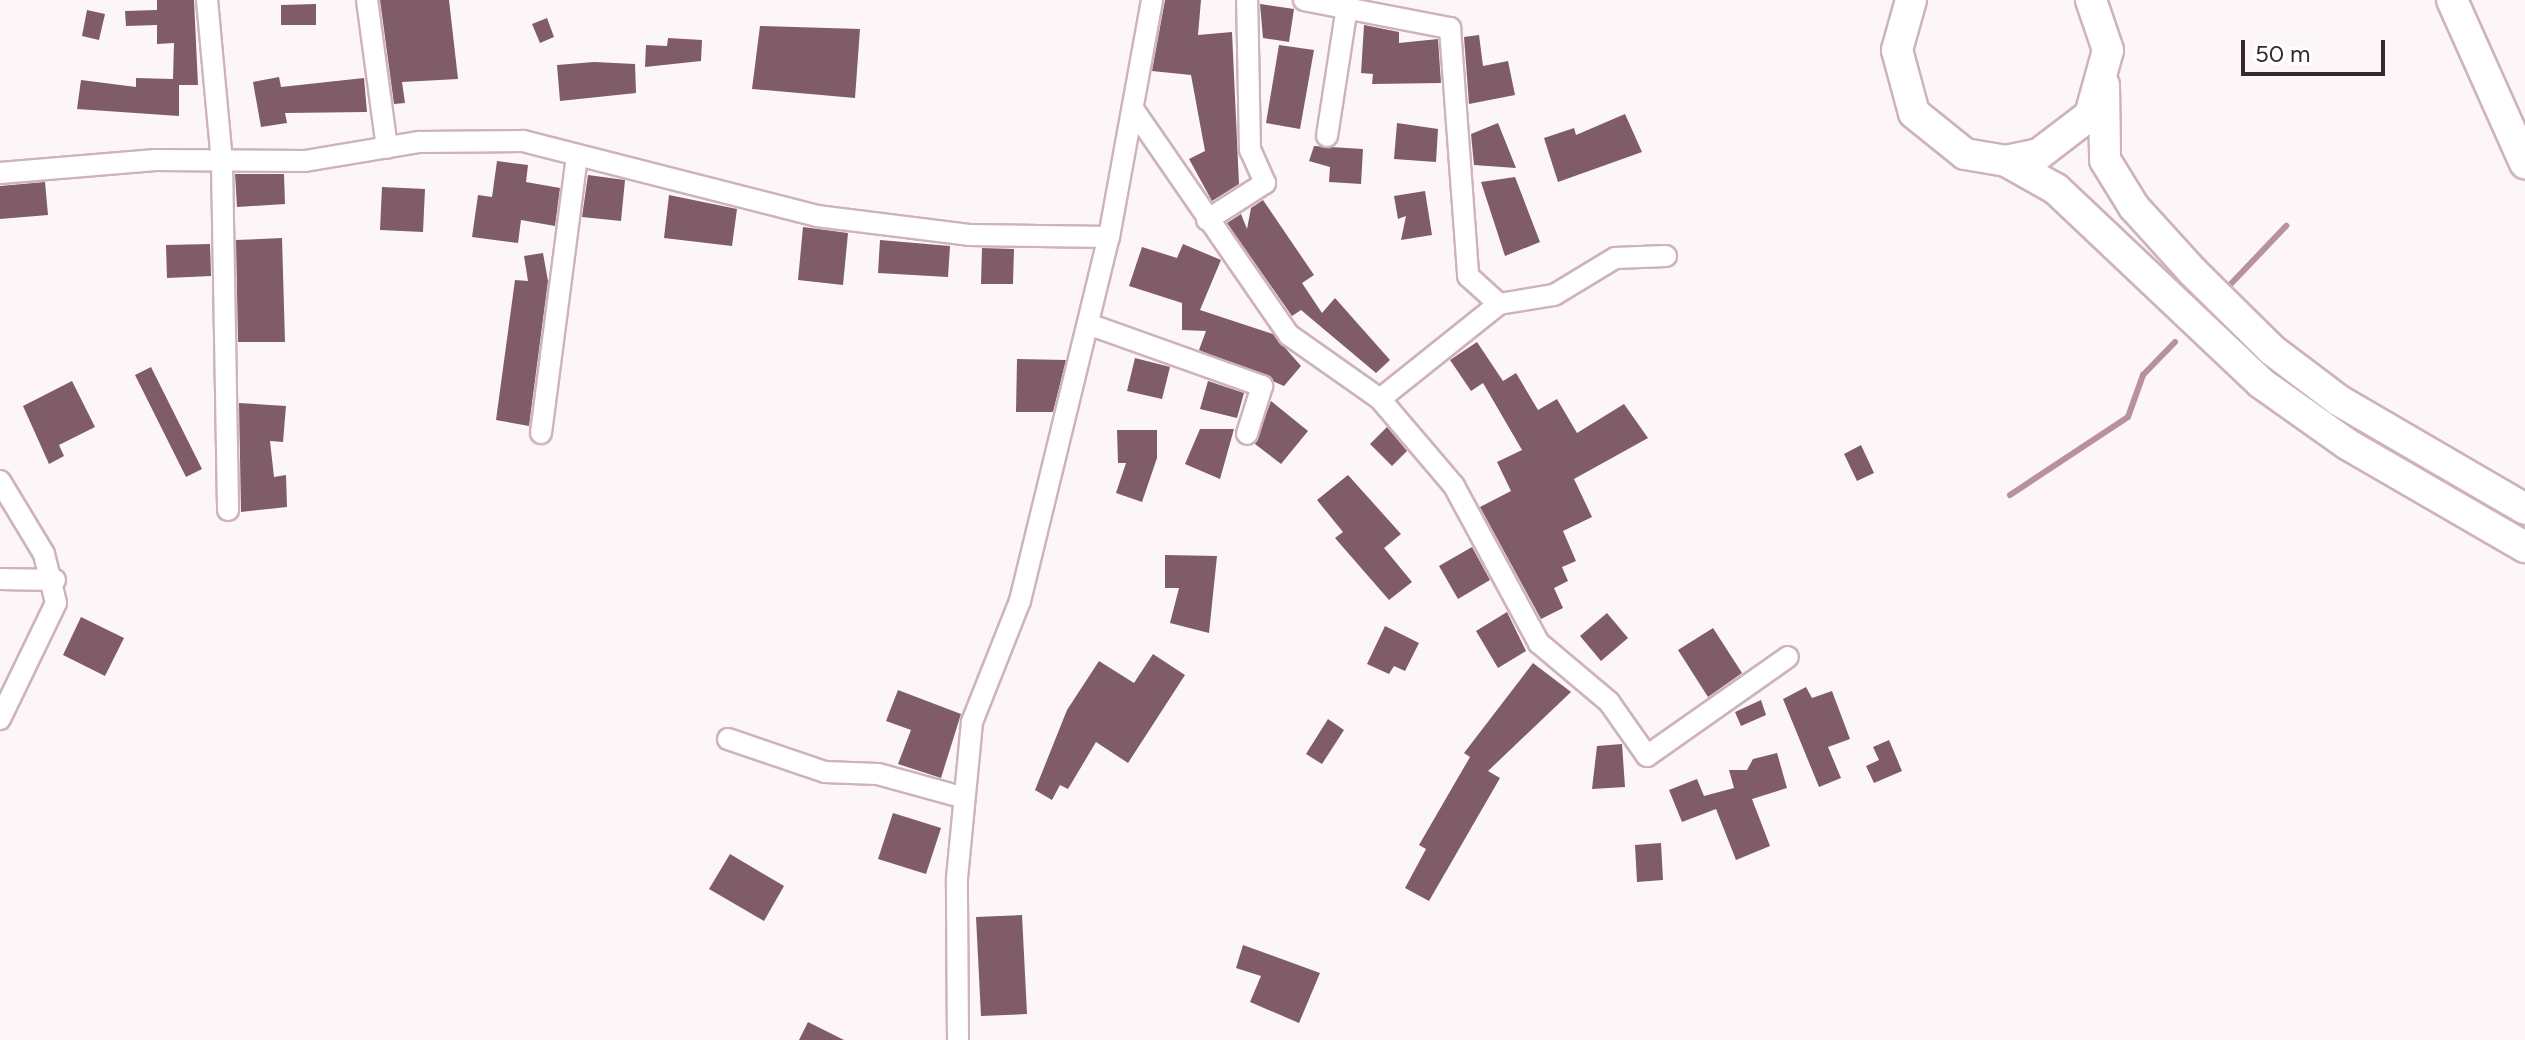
<!DOCTYPE html>
<style>
body{margin:0}
#map{position:relative;width:2525px;height:1040px;overflow:hidden;background:#fcf6f8;font-family:Figtree,sans-serif}
div>[style]{position:absolute}
[style*='--x']{left:calc(var(--x)*1px);top:calc(var(--y)*1px);width:calc(var(--w)*1px);rotate:calc(var(--a)*1deg)}
.stream>*{height:6px;margin:-3px;padding:0 3px;transform-origin:3px;border-radius:3px;background:#b9909e}
.building>*{inset:0;background:#805b68}
.roads{filter:drop-shadow(2px 0 #ceb3bc) drop-shadow(-2px 0 #ceb3bc) drop-shadow(0 2px #ceb3bc) drop-shadow(0 -2px #ceb3bc)}
.minor>*{height:20px;margin:-10px;padding:0 10px;transform-origin:10px;border-radius:10px;background:#fff}
.highway>*{height:30px;margin:-15px;padding:0 15px;transform-origin:15px;border-radius:15px;background:#fff}
span{translate:-50% -50%;white-space:nowrap;text-align:center;line-height:1.15;-webkit-text-stroke:8px #fff;paint-order:stroke}
.scale{position:absolute;left:2241px;top:40px;width:144px;height:36px;box-sizing:border-box;border:4px solid #342a2d;border-top:0;padding-left:10px;font-size:24px;line-height:28px;white-space:nowrap;color:#342a2d;-webkit-text-stroke:6px #fff;paint-order:stroke}
</style>
<div id="map">
<div class="stream">
<div style="--x:2227;--y:288;--w:86;--a:-46.4"></div>
<div style="--x:2010;--y:495;--w:141;--a:-33.5"></div>
<div style="--x:2128;--y:417;--w:45;--a:-70.3"></div>
<div style="--x:2143;--y:375;--w:46;--a:-45.9"></div>
</div>
<div class="building">
<div style="clip-path:polygon(157px 0,194px 0,198px 85px,179px 85px,179px 116px,77px 109px,81px 80px,136px 87px,136px 78px,173px 79px,174px 43px,157px 44px,157px 25px,126px 26px,125px 11px,157px 10px)"></div>
<div style="clip-path:polygon(380px 0,449px 0,458px 79px,402px 82px,405px 103px,394px 104px)"></div>
<div style="clip-path:polygon(1165px 0,1201px 0,1198px 35px,1232px 32px,1239px 184px,1212px 201px,1189px 159px,1205px 151px,1191px 75px,1152px 71px)"></div>
<div style="clip-path:polygon(316px 4px,316px 25px,281px 25px,281px 5px)"></div>
<div style="clip-path:polygon(1260px 4px,1294px 9px,1289px 42px,1263px 38px)"></div>
<div style="clip-path:polygon(87px 10px,105px 14px,99px 40px,82px 36px)"></div>
<div style="clip-path:polygon(547px 18px,554px 37px,540px 43px,532px 24px)"></div>
<div style="clip-path:polygon(1364px 25px,1399px 32px,1399px 43px,1438px 39px,1441px 83px,1372px 84px,1373px 74px,1361px 73px)"></div>
<div style="clip-path:polygon(760px 26px,860px 29px,855px 98px,752px 89px)"></div>
<div style="clip-path:polygon(1479px 35px,1483px 66px,1508px 61px,1515px 95px,1469px 104px,1464px 37px)"></div>
<div style="clip-path:polygon(668px 38px,702px 40px,701px 61px,645px 67px,646px 45px,667px 46px)"></div>
<div style="clip-path:polygon(1279px 45px,1314px 50px,1300px 129px,1266px 123px)"></div>
<div style="clip-path:polygon(594px 62px,635px 64px,636px 93px,560px 101px,557px 65px)"></div>
<div style="clip-path:polygon(279px 77px,281px 87px,364px 78px,367px 112px,285px 113px,287px 123px,261px 127px,253px 82px)"></div>
<div style="clip-path:polygon(1625px 114px,1642px 152px,1558px 182px,1544px 138px,1574px 128px,1576px 135px)"></div>
<div style="clip-path:polygon(1397px 123px,1438px 129px,1436px 162px,1394px 159px)"></div>
<div style="clip-path:polygon(1498px 123px,1516px 168px,1474px 165px,1471px 134px)"></div>
<div style="clip-path:polygon(1314px 146px,1363px 149px,1361px 184px,1329px 182px,1330px 167px,1309px 161px)"></div>
<div style="clip-path:polygon(497px 161px,528px 165px,526px 182px,560px 188px,555px 226px,521px 220px,518px 243px,472px 237px,478px 195px,492px 197px)"></div>
<div style="clip-path:polygon(235px 174px,284px 174px,285px 204px,237px 207px)"></div>
<div style="clip-path:polygon(588px 175px,625px 180px,621px 221px,582px 217px)"></div>
<div style="clip-path:polygon(1515px 177px,1540px 242px,1505px 256px,1481px 182px)"></div>
<div style="clip-path:polygon(45px 182px,48px 215px,0 219px,0 186px)"></div>
<div style="clip-path:polygon(382px 187px,425px 189px,423px 232px,380px 230px)"></div>
<div style="clip-path:polygon(1425px 191px,1432px 235px,1401px 240px,1406px 216px,1398px 219px,1394px 196px)"></div>
<div style="clip-path:polygon(669px 195px,737px 209px,732px 246px,664px 238px)"></div>
<div style="clip-path:polygon(1263px 200px,1314px 275px,1302px 283px,1322px 313px,1335px 298px,1390px 360px,1376px 373px,1301px 310px,1292px 316px,1227px 223px,1241px 214px,1247px 229px,1251px 208px)"></div>
<div style="clip-path:polygon(803px 227px,848px 233px,843px 285px,798px 280px)"></div>
<div style="clip-path:polygon(282px 238px,285px 342px,238px 342px,236px 240px)"></div>
<div style="clip-path:polygon(880px 240px,950px 246px,948px 277px,878px 273px)"></div>
<div style="clip-path:polygon(210px 244px,211px 276px,167px 278px,166px 245px)"></div>
<div style="clip-path:polygon(1183px 244px,1221px 260px,1200px 310px,1273px 334px,1301px 366px,1284px 386px,1199px 350px,1206px 331px,1182px 330px,1182px 303px,1129px 286px,1142px 247px,1177px 258px)"></div>
<div style="clip-path:polygon(982px 248px,1014px 249px,1013px 284px,981px 284px)"></div>
<div style="clip-path:polygon(543px 253px,548px 281px,529px 426px,496px 420px,515px 280px,528px 281px,524px 256px)"></div>
<div style="clip-path:polygon(1477px 342px,1503px 381px,1516px 373px,1538px 410px,1557px 399px,1577px 433px,1624px 404px,1648px 438px,1574px 479px,1592px 517px,1563px 531px,1576px 561px,1562px 567px,1568px 581px,1554px 588px,1563px 608px,1541px 619px,1480px 507px,1511px 491px,1497px 462px,1522px 450px,1483px 383px,1471px 391px,1450px 360px)"></div>
<div style="clip-path:polygon(1135px 358px,1170px 367px,1162px 399px,1127px 391px)"></div>
<div style="clip-path:polygon(1017px 359px,1066px 360px,1053px 412px,1016px 412px)"></div>
<div style="clip-path:polygon(151px 367px,202px 469px,186px 477px,135px 375px)"></div>
<div style="clip-path:polygon(72px 381px,95px 427px,59px 445px,64px 456px,49px 464px,23px 406px)"></div>
<div style="clip-path:polygon(1208px 381px,1244px 393px,1237px 418px,1200px 409px)"></div>
<div style="clip-path:polygon(1271px 401px,1308px 431px,1281px 464px,1255px 444px)"></div>
<div style="clip-path:polygon(239px 403px,286px 406px,283px 442px,270px 441px,274px 477px,286px 475px,287px 507px,241px 512px)"></div>
<div style="clip-path:polygon(1387px 427px,1407px 451px,1392px 466px,1370px 444px)"></div>
<div style="clip-path:polygon(1200px 429px,1234px 429px,1220px 479px,1185px 464px)"></div>
<div style="clip-path:polygon(1117px 430px,1157px 430px,1157px 458px,1142px 502px,1116px 493px,1126px 463px,1118px 463px)"></div>
<div style="clip-path:polygon(1861px 445px,1874px 473px,1857px 481px,1844px 454px)"></div>
<div style="clip-path:polygon(1348px 475px,1401px 534px,1384px 548px,1412px 582px,1389px 600px,1335px 538px,1343px 532px,1317px 500px)"></div>
<div style="clip-path:polygon(1472px 547px,1490px 580px,1458px 599px,1439px 566px)"></div>
<div style="clip-path:polygon(1165px 555px,1217px 556px,1209px 633px,1170px 623px,1179px 588px,1165px 588px)"></div>
<div style="clip-path:polygon(1507px 612px,1526px 651px,1498px 668px,1476px 631px)"></div>
<div style="clip-path:polygon(1607px 613px,1628px 638px,1601px 661px,1580px 636px)"></div>
<div style="clip-path:polygon(81px 617px,124px 638px,105px 676px,63px 655px)"></div>
<div style="clip-path:polygon(1385px 626px,1419px 643px,1405px 671px,1394px 666px,1389px 674px,1367px 664px)"></div>
<div style="clip-path:polygon(1713px 628px,1742px 673px,1708px 697px,1678px 650px)"></div>
<div style="clip-path:polygon(1153px 654px,1185px 675px,1128px 763px,1096px 742px,1068px 789px,1060px 785px,1052px 800px,1035px 790px,1067px 710px,1099px 661px,1134px 683px)"></div>
<div style="clip-path:polygon(1533px 663px,1571px 692px,1488px 771px,1500px 778px,1429px 901px,1405px 888px,1426px 849px,1419px 845px,1470px 757px,1464px 753px)"></div>
<div style="clip-path:polygon(1806px 687px,1812px 698px,1832px 691px,1850px 739px,1828px 747px,1841px 778px,1819px 787px,1783px 699px)"></div>
<div style="clip-path:polygon(898px 690px,961px 714px,941px 778px,898px 764px,911px 730px,886px 721px)"></div>
<div style="clip-path:polygon(1761px 700px,1766px 715px,1741px 726px,1735px 712px)"></div>
<div style="clip-path:polygon(1328px 719px,1344px 730px,1322px 764px,1306px 754px)"></div>
<div style="clip-path:polygon(1889px 740px,1902px 771px,1874px 783px,1866px 766px,1879px 760px,1873px 747px)"></div>
<div style="clip-path:polygon(1622px 744px,1625px 787px,1592px 789px,1597px 746px)"></div>
<div style="clip-path:polygon(1777px 753px,1787px 788px,1752px 799px,1770px 846px,1736px 860px,1716px 809px,1682px 822px,1669px 790px,1697px 779px,1704px 796px,1734px 788px,1729px 770px,1747px 770px,1753px 759px)"></div>
<div style="clip-path:polygon(893px 813px,941px 828px,926px 874px,878px 859px)"></div>
<div style="clip-path:polygon(1661px 843px,1663px 880px,1637px 882px,1635px 845px)"></div>
<div style="clip-path:polygon(730px 854px,784px 886px,764px 921px,709px 889px)"></div>
<div style="clip-path:polygon(1022px 915px,1027px 1014px,981px 1016px,976px 917px)"></div>
<div style="clip-path:polygon(1243px 945px,1320px 973px,1299px 1023px,1250px 1002px,1261px 976px,1236px 968px)"></div>
<div style="clip-path:polygon(808px 1022px,844px 1040px,799px 1040px)"></div>
</div>
<div class="roads">
<div class="minor">
<div style="--x:207;--y:0;--w:164;--a:84.7"></div>
<div style="--x:222;--y:163;--w:347;--a:89"></div>
<div style="--x:367;--y:0;--w:149;--a:82.3"></div>
<div style="--x:1304;--y:0;--w:149;--a:10.9"></div>
<div style="--x:1450;--y:28;--w:249;--a:85.8"></div>
<div style="--x:1468;--y:276;--w:42;--a:42.1"></div>
<div style="--x:1133;--y:109;--w:275;--a:55.4"></div>
<div style="--x:1289;--y:335;--w:111;--a:35.1"></div>
<div style="--x:1380;--y:399;--w:114;--a:49.6"></div>
<div style="--x:1454;--y:486;--w:179;--a:61.6"></div>
<div style="--x:1539;--y:643;--w:92;--a:40.1"></div>
<div style="--x:1609;--y:702;--w:66;--a:54.9"></div>
<div style="--x:1647;--y:756;--w:172;--a:-35.1"></div>
<div style="--x:1327;--y:136;--w:138;--a:-81.2"></div>
<div style="--x:0;--y:173;--w:156;--a:-4.8"></div>
<div style="--x:155;--y:160;--w:150;--a:0.4"></div>
<div style="--x:305;--y:161;--w:116;--a:-9.5"></div>
<div style="--x:419;--y:142;--w:104;--a:-0.6"></div>
<div style="--x:523;--y:141;--w:303;--a:14.3"></div>
<div style="--x:817;--y:216;--w:153;--a:7.1"></div>
<div style="--x:969;--y:235;--w:140;--a:0.8"></div>
<div style="--x:1109;--y:237;--w:241;--a:-79.7"></div>
<div style="--x:1207;--y:220;--w:69;--a:-32.5"></div>
<div style="--x:1265;--y:183;--w:36;--a:-114"></div>
<div style="--x:1250;--y:150;--w:150;--a:-91.1"></div>
<div style="--x:1088;--y:324;--w:185;--a:19.6"></div>
<div style="--x:1262;--y:386;--w:50;--a:107.4"></div>
<div style="--x:1380;--y:399;--w:152;--a:-38.6"></div>
<div style="--x:1499;--y:304;--w:56;--a:-9.3"></div>
<div style="--x:1554;--y:295;--w:71;--a:-31.2"></div>
<div style="--x:1615;--y:258;--w:51;--a:-2.2"></div>
<div style="--x:541;--y:433;--w:280;--a:-82.6"></div>
<div style="--x:0;--y:481;--w:85;--a:58.9"></div>
<div style="--x:44;--y:554;--w:50;--a:76.2"></div>
<div style="--x:56;--y:603;--w:129;--a:115.8"></div>
<div style="--x:0;--y:579;--w:55;--a:1"></div>
<div style="--x:728;--y:739;--w:102;--a:18.8"></div>
<div style="--x:825;--y:772;--w:53;--a:2.2"></div>
<div style="--x:878;--y:774;--w:86;--a:15.5"></div>
<div style="--x:958;--y:1040;--w:162;--a:-90.4"></div>
<div style="--x:957;--y:878;--w:157;--a:-84.5"></div>
<div style="--x:972;--y:722;--w:130;--a:-68.4"></div>
<div style="--x:1020;--y:601;--w:375;--a:-76.3"></div>
</div>
<div class="highway">
<div style="--x:1911;--y:0;--w:52;--a:105.6"></div>
<div style="--x:1897;--y:50;--w:65;--a:74.9"></div>
<div style="--x:1914;--y:113;--w:65;--a:38.8"></div>
<div style="--x:1965;--y:154;--w:42;--a:9.7"></div>
<div style="--x:2006;--y:161;--w:34;--a:-12"></div>
<div style="--x:2039;--y:154;--w:64;--a:-37.4"></div>
<div style="--x:2090;--y:115;--w:67;--a:-74.5"></div>
<div style="--x:2108;--y:50;--w:53;--a:-108.8"></div>
<div style="--x:2452;--y:0;--w:179;--a:65.9"></div>
<div style="--x:2104;--y:85;--w:75;--a:89.2"></div>
<div style="--x:2105;--y:160;--w:55;--a:58.3"></div>
<div style="--x:2134;--y:207;--w:88;--a:47.8"></div>
<div style="--x:2193;--y:272;--w:111;--a:44.6"></div>
<div style="--x:2272;--y:350;--w:83;--a:37.1"></div>
<div style="--x:2338;--y:400;--w:216;--a:30.2"></div>
<div style="--x:2006;--y:161;--w:57;--a:29.2"></div>
<div style="--x:2056;--y:189;--w:282;--a:43.4"></div>
<div style="--x:2261;--y:383;--w:105;--a:35.3"></div>
<div style="--x:2347;--y:444;--w:206;--a:30.1"></div>
</div>
</div>
<div class="scale">50 m</div>
</div>
